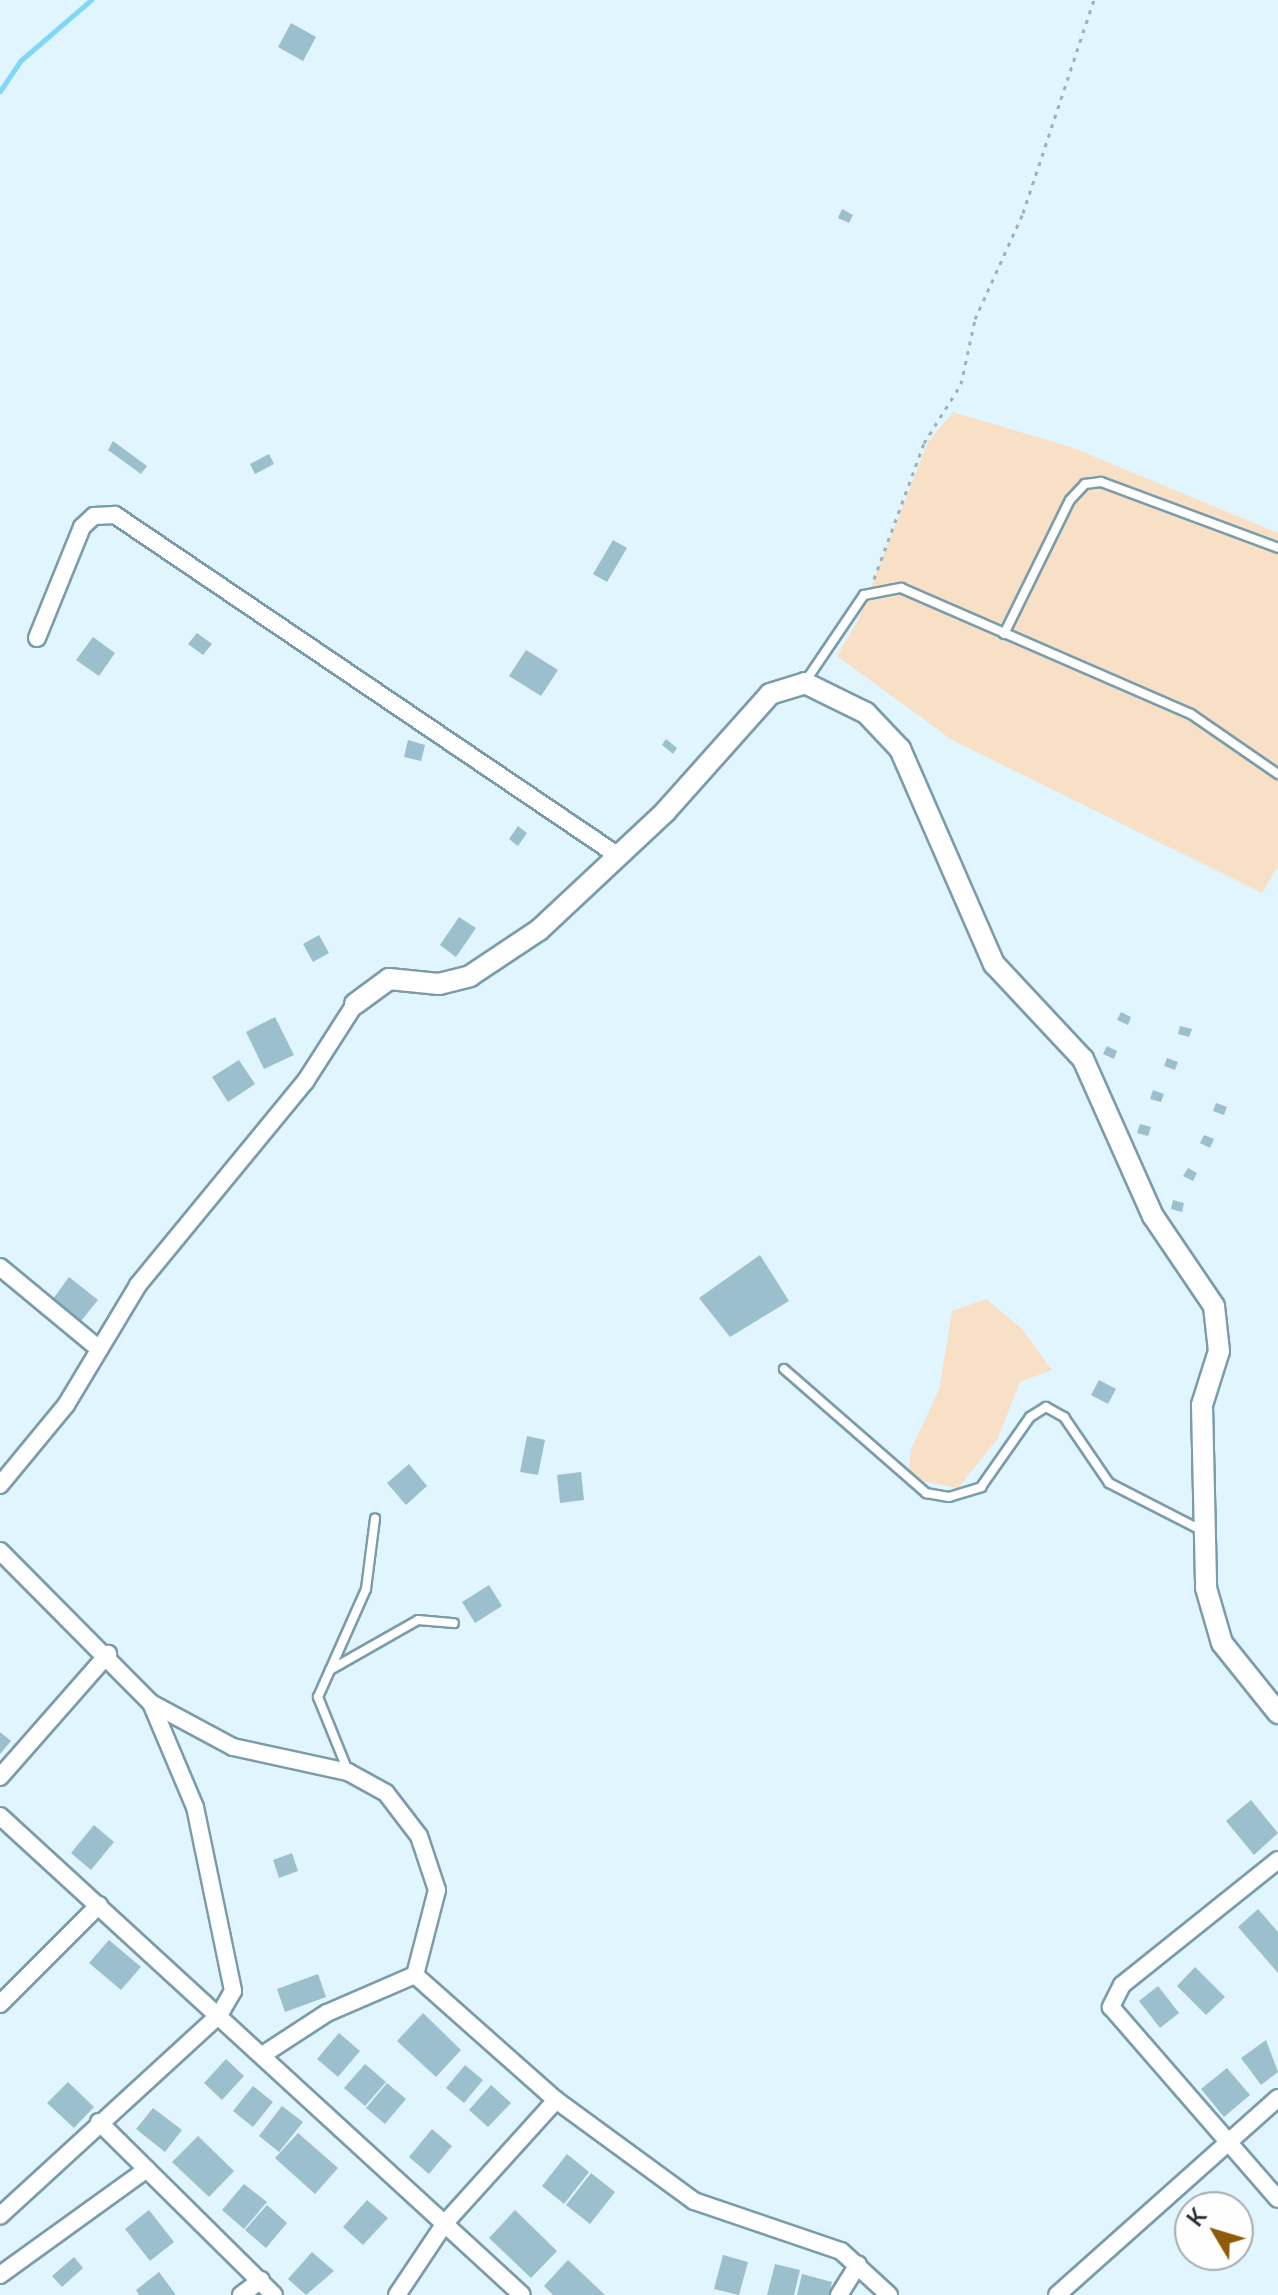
<!DOCTYPE html>
<style>
body{margin:0}
#map{position:relative;width:1278px;height:2295px;overflow:hidden;background:#e0f5fe;font-family:Lato,sans-serif}
div>[style]{position:absolute}
[style*='--x']{left:calc(var(--x)*1px);top:calc(var(--y)*1px);width:calc(var(--w)*1px);rotate:calc(var(--a)*1deg)}
.green>*{inset:0;background:#f7e0c5}
.stream>*{height:5px;margin:-2.5px;padding:0 2.5px;transform-origin:2.5px;border-radius:2.5px;background:#81d7f8}
.building>*{inset:0;background:#9cbfcd}
.path>*{height:3px;margin-top:-1.5px;transform-origin:0;background:repeating-linear-gradient(90deg,#9eb0b8 0 4px,transparent 0 10px)}
.roads{filter:drop-shadow(2px 0 #7b9caa) drop-shadow(-2px 0 #7b9caa) drop-shadow(0 2px #7b9caa) drop-shadow(0 -2px #7b9caa)}
.service>*{height:8px;margin:-4px;padding:0 4px;transform-origin:4px;border-radius:4px;background:#fff}
.minor>*{height:16px;margin:-8px;padding:0 8px;transform-origin:8px;border-radius:8px;background:#fff}
.tertiary>*{height:20px;margin:-10px;padding:0 10px;transform-origin:10px;border-radius:10px;background:#fff}
span{translate:-50% -50%;white-space:nowrap;text-align:center;line-height:1.15;-webkit-text-stroke:6px #fefefe;paint-order:stroke}
.north{position:absolute;left:1174px;top:2191px;width:80px;height:80px;box-sizing:border-box;background:#fefefe;border:2px solid #a7adaf;border-radius:50%;rotate:308deg;font-size:22px;font-weight:700;line-height:32px;text-align:center;color:#253339}
.north::after{content:'';display:block;margin:auto;width:28px;height:36px;background:#8e5b09;clip-path:polygon(50% 0,100% 100%,50% 72%,0 100%)}
</style>
<div id="map">
<div class="green">
<div style="clip-path:polygon(953px 412px,1071px 447px,1278px 533px,1278px 866px,1262px 893px,952px 740px,837px 656px,858px 620px,928px 442px)"></div>
<div style="clip-path:polygon(986px 1299px,1022px 1329px,1052px 1370px,1020px 1382px,998px 1438px,958px 1488px,908px 1478px,911px 1449px,939px 1390px,952px 1311px)"></div>
</div>
<div class="stream">
<div style="--x:0;--y:91;--w:36;--a:-56"></div>
<div style="--x:20;--y:61;--w:94;--a:-40.7"></div>
</div>
<div class="building">
<div style="clip-path:polygon(291px 23px,316px 37px,303px 61px,278px 47px)"></div>
<div style="clip-path:polygon(842px 209px,853px 215px,849px 223px,838px 218px)"></div>
<div style="clip-path:polygon(113px 441px,147px 466px,141px 474px,108px 450px)"></div>
<div style="clip-path:polygon(269px 454px,274px 464px,255px 474px,250px 464px)"></div>
<div style="clip-path:polygon(613px 540px,627px 548px,607px 582px,593px 574px)"></div>
<div style="clip-path:polygon(197px 633px,212px 644px,203px 655px,188px 644px)"></div>
<div style="clip-path:polygon(93px 637px,115px 653px,99px 676px,76px 660px)"></div>
<div style="clip-path:polygon(526px 650px,558px 670px,541px 696px,509px 676px)"></div>
<div style="clip-path:polygon(666px 739px,677px 748px,673px 754px,662px 745px)"></div>
<div style="clip-path:polygon(408px 740px,425px 745px,421px 761px,404px 757px)"></div>
<div style="clip-path:polygon(518px 826px,527px 833px,518px 846px,509px 839px)"></div>
<div style="clip-path:polygon(459px 917px,476px 928px,456px 957px,440px 945px)"></div>
<div style="clip-path:polygon(319px 935px,329px 953px,313px 962px,303px 944px)"></div>
<div style="clip-path:polygon(1121px 1012px,1131px 1017px,1128px 1025px,1117px 1020px)"></div>
<div style="clip-path:polygon(275px 1017px,294px 1055px,264px 1069px,246px 1032px)"></div>
<div style="clip-path:polygon(1180px 1026px,1192px 1029px,1189px 1037px,1178px 1034px)"></div>
<div style="clip-path:polygon(1107px 1046px,1117px 1051px,1114px 1059px,1103px 1054px)"></div>
<div style="clip-path:polygon(1167px 1058px,1178px 1062px,1175px 1070px,1164px 1066px)"></div>
<div style="clip-path:polygon(239px 1060px,255px 1084px,228px 1102px,212px 1077px)"></div>
<div style="clip-path:polygon(1153px 1090px,1164px 1094px,1161px 1102px,1150px 1099px)"></div>
<div style="clip-path:polygon(1216px 1103px,1227px 1107px,1224px 1115px,1213px 1111px)"></div>
<div style="clip-path:polygon(1140px 1124px,1151px 1127px,1148px 1136px,1137px 1133px)"></div>
<div style="clip-path:polygon(1204px 1135px,1214px 1139px,1210px 1148px,1200px 1143px)"></div>
<div style="clip-path:polygon(1188px 1168px,1197px 1173px,1193px 1181px,1183px 1176px)"></div>
<div style="clip-path:polygon(1173px 1200px,1184px 1203px,1182px 1212px,1171px 1209px)"></div>
<div style="clip-path:polygon(760px 1255px,789px 1301px,730px 1337px,699px 1298px)"></div>
<div style="clip-path:polygon(69px 1277px,98px 1300px,81px 1321px,53px 1299px)"></div>
<div style="clip-path:polygon(1099px 1380px,1116px 1389px,1108px 1404px,1091px 1395px)"></div>
<div style="clip-path:polygon(527px 1436px,545px 1440px,538px 1475px,520px 1472px)"></div>
<div style="clip-path:polygon(409px 1464px,427px 1486px,406px 1505px,387px 1483px)"></div>
<div style="clip-path:polygon(581px 1472px,584px 1500px,560px 1503px,557px 1475px)"></div>
<div style="clip-path:polygon(489px 1585px,502px 1606px,475px 1623px,462px 1602px)"></div>
<div style="clip-path:polygon(0 1732px,11px 1741px,0 1754px)"></div>
<div style="clip-path:polygon(1251px 1800px,1278px 1833px,1254px 1855px,1226px 1821px)"></div>
<div style="clip-path:polygon(94px 1825px,114px 1842px,91px 1870px,71px 1853px)"></div>
<div style="clip-path:polygon(292px 1853px,298px 1871px,279px 1878px,273px 1860px)"></div>
<div style="clip-path:polygon(1258px 1909px,1278px 1932px,1278px 1973px,1238px 1927px)"></div>
<div style="clip-path:polygon(109px 1940px,141px 1967px,121px 1990px,89px 1963px)"></div>
<div style="clip-path:polygon(1195px 1967px,1225px 1997px,1206px 2015px,1177px 1986px)"></div>
<div style="clip-path:polygon(318px 1974px,326px 1997px,285px 2012px,277px 1989px)"></div>
<div style="clip-path:polygon(1158px 1986px,1179px 2013px,1160px 2028px,1139px 2001px)"></div>
<div style="clip-path:polygon(423px 2013px,461px 2050px,436px 2077px,397px 2041px)"></div>
<div style="clip-path:polygon(339px 2033px,360px 2051px,338px 2077px,317px 2059px)"></div>
<div style="clip-path:polygon(1266px 2040px,1278px 2072px,1261px 2085px,1241px 2058px)"></div>
<div style="clip-path:polygon(226px 2059px,244px 2076px,222px 2100px,204px 2083px)"></div>
<div style="clip-path:polygon(365px 2064px,386px 2082px,365px 2106px,344px 2088px)"></div>
<div style="clip-path:polygon(465px 2065px,483px 2080px,464px 2103px,446px 2088px)"></div>
<div style="clip-path:polygon(1227px 2068px,1250px 2095px,1224px 2117px,1201px 2089px)"></div>
<div style="clip-path:polygon(68px 2082px,94px 2107px,74px 2128px,47px 2103px)"></div>
<div style="clip-path:polygon(387px 2083px,406px 2099px,385px 2124px,366px 2108px)"></div>
<div style="clip-path:polygon(491px 2085px,511px 2103px,488px 2127px,469px 2110px)"></div>
<div style="clip-path:polygon(253px 2086px,273px 2102px,253px 2127px,233px 2111px)"></div>
<div style="clip-path:polygon(282px 2106px,303px 2122px,279px 2152px,259px 2136px)"></div>
<div style="clip-path:polygon(153px 2108px,182px 2130px,165px 2152px,136px 2129px)"></div>
<div style="clip-path:polygon(432px 2129px,452px 2146px,429px 2174px,409px 2157px)"></div>
<div style="clip-path:polygon(298px 2133px,338px 2168px,315px 2194px,275px 2158px)"></div>
<div style="clip-path:polygon(198px 2136px,234px 2171px,209px 2197px,172px 2162px)"></div>
<div style="clip-path:polygon(567px 2154px,589px 2172px,564px 2204px,542px 2186px)"></div>
<div style="clip-path:polygon(591px 2173px,615px 2192px,590px 2224px,566px 2205px)"></div>
<div style="clip-path:polygon(244px 2184px,267px 2202px,244px 2229px,222px 2210px)"></div>
<div style="clip-path:polygon(367px 2200px,388px 2218px,363px 2245px,343px 2227px)"></div>
<div style="clip-path:polygon(267px 2205px,287px 2223px,266px 2248px,245px 2230px)"></div>
<div style="clip-path:polygon(149px 2210px,174px 2242px,150px 2261px,125px 2229px)"></div>
<div style="clip-path:polygon(515px 2210px,557px 2251px,531px 2278px,489px 2238px)"></div>
<div style="clip-path:polygon(312px 2252px,334px 2271px,306px 2295px,288px 2279px)"></div>
<div style="clip-path:polygon(723px 2255px,748px 2262px,739px 2295px,714px 2289px)"></div>
<div style="clip-path:polygon(74px 2257px,83px 2268px,62px 2287px,52px 2276px)"></div>
<div style="clip-path:polygon(568px 2260px,605px 2295px,553px 2295px,544px 2286px)"></div>
<div style="clip-path:polygon(775px 2264px,800px 2270px,794px 2295px,767px 2295px)"></div>
<div style="clip-path:polygon(159px 2272px,176px 2295px,139px 2295px,136px 2290px)"></div>
<div style="clip-path:polygon(802px 2274px,832px 2282px,829px 2295px,797px 2295px)"></div>
</div>
<div class="path">
<div style="--x:874;--y:579;--w:145;--a:-69.8"></div>
<div style="--x:924;--y:443;--w:70;--a:-57.9"></div>
<div style="--x:961;--y:384;--w:66;--a:-77.8"></div>
<div style="--x:975;--y:319;--w:116;--a:-65.6"></div>
<div style="--x:1023;--y:213;--w:225;--a:-71.6"></div>
</div>
<div class="roads">
<div class="service">
<div style="--x:1004;--y:634;--w:149;--a:-63.8"></div>
<div style="--x:1070;--y:500;--w:22;--a:-47"></div>
<div style="--x:1085;--y:484;--w:16;--a:-7"></div>
<div style="--x:1101;--y:482;--w:189;--a:20.4"></div>
<div style="--x:805;--y:682;--w:105;--a:-55.9"></div>
<div style="--x:864;--y:595;--w:38;--a:-11"></div>
<div style="--x:901;--y:588;--w:316;--a:23.5"></div>
<div style="--x:1191;--y:714;--w:106;--a:34.6"></div>
<div style="--x:784;--y:1369;--w:189;--a:41.1"></div>
<div style="--x:926;--y:1493;--w:23;--a:10"></div>
<div style="--x:949;--y:1497;--w:34;--a:-17"></div>
<div style="--x:981;--y:1487;--w:85;--a:-55"></div>
<div style="--x:1030;--y:1417;--w:19;--a:-32"></div>
<div style="--x:1046;--y:1407;--w:21;--a:29"></div>
<div style="--x:1064;--y:1417;--w:80;--a:55.7"></div>
<div style="--x:1109;--y:1483;--w:103;--a:27.1"></div>
<div style="--x:330;--y:1670;--w:101;--a:-29.6"></div>
<div style="--x:418;--y:1620;--w:36;--a:5"></div>
<div style="--x:348;--y:1771;--w:80;--a:-112.1"></div>
<div style="--x:318;--y:1697;--w:118;--a:-66"></div>
<div style="--x:366;--y:1589;--w:71;--a:-82.7"></div>
</div>
<div class="minor">
<div style="--x:37;--y:638;--w:120;--a:-67.9"></div>
<div style="--x:82;--y:527;--w:16;--a:-43"></div>
<div style="--x:94;--y:516;--w:21;--a:-3"></div>
<div style="--x:115;--y:515;--w:606;--a:34.11"></div>
<div style="--x:0;--y:1267;--w:129;--a:39.6"></div>
<div style="--x:0;--y:1485;--w:104;--a:-50.5"></div>
<div style="--x:66;--y:1405;--w:140;--a:-59"></div>
<div style="--x:138;--y:1285;--w:263;--a:-50.6"></div>
<div style="--x:305;--y:1082;--w:93;--a:-57.3"></div>
<div style="--x:0;--y:1551;--w:214;--a:45.2"></div>
<div style="--x:151;--y:1703;--w:113;--a:67.1"></div>
<div style="--x:195;--y:1807;--w:188;--a:78.3"></div>
<div style="--x:233;--y:1991;--w:28;--a:120"></div>
<div style="--x:219;--y:2015;--w:297;--a:137.5"></div>
<div style="--x:151;--y:1703;--w:93;--a:28.2"></div>
<div style="--x:233;--y:1747;--w:118;--a:12.3"></div>
<div style="--x:348;--y:1772;--w:43;--a:28.9"></div>
<div style="--x:386;--y:1793;--w:54;--a:52.5"></div>
<div style="--x:419;--y:1836;--w:57;--a:71.6"></div>
<div style="--x:437;--y:1890;--w:88;--a:104.5"></div>
<div style="--x:0;--y:1777;--w:164;--a:-48.7"></div>
<div style="--x:0;--y:1816;--w:708;--a:42.54"></div>
<div style="--x:1278;--y:1860;--w:200;--a:141.3"></div>
<div style="--x:1122;--y:1985;--w:25;--a:117"></div>
<div style="--x:1111;--y:2007;--w:254;--a:49"></div>
<div style="--x:0;--y:2004;--w:140;--a:-45"></div>
<div style="--x:264;--y:2054;--w:75;--a:-33.1"></div>
<div style="--x:327;--y:2013;--w:96;--a:-23.4"></div>
<div style="--x:415;--y:1975;--w:188;--a:41.6"></div>
<div style="--x:556;--y:2100;--w:171;--a:36.2"></div>
<div style="--x:694;--y:2201;--w:155;--a:18.8"></div>
<div style="--x:841;--y:2251;--w:65;--a:42.5"></div>
<div style="--x:99;--y:2122;--w:246;--a:44.7"></div>
<div style="--x:0;--y:2275;--w:181;--a:-35.8"></div>
<div style="--x:241;--y:2295;--w:25;--a:-37"></div>
<div style="--x:397;--y:2295;--w:87;--a:-56.3"></div>
<div style="--x:445;--y:2223;--w:166;--a:-47.9"></div>
<div style="--x:839;--y:2295;--w:36;--a:-58"></div>
<div style="--x:1057;--y:2295;--w:296;--a:-41.7"></div>
</div>
<div class="tertiary">
<div style="--x:355;--y:1004;--w:42;--a:-36.3"></div>
<div style="--x:389;--y:979;--w:50;--a:5.7"></div>
<div style="--x:439;--y:984;--w:32;--a:-14"></div>
<div style="--x:470;--y:976;--w:83;--a:-33.7"></div>
<div style="--x:539;--y:930;--w:173;--a:-43.1"></div>
<div style="--x:665;--y:812;--w:158;--a:-48.3"></div>
<div style="--x:770;--y:694;--w:37;--a:-17"></div>
<div style="--x:805;--y:683;--w:68;--a:26.2"></div>
<div style="--x:866;--y:713;--w:50;--a:46.6"></div>
<div style="--x:900;--y:749;--w:235;--a:66.4"></div>
<div style="--x:994;--y:964;--w:130;--a:46.9"></div>
<div style="--x:1083;--y:1059;--w:172;--a:66"></div>
<div style="--x:1153;--y:1216;--w:109;--a:55.9"></div>
<div style="--x:1214;--y:1306;--w:45;--a:83.7"></div>
<div style="--x:1219;--y:1351;--w:57;--a:107.5"></div>
<div style="--x:1202;--y:1405;--w:183;--a:88.7"></div>
<div style="--x:1206;--y:1588;--w:57;--a:73.8"></div>
<div style="--x:1222;--y:1643;--w:90;--a:51.3"></div>
</div>
</div>
<div class="north">K</div>
</div>
